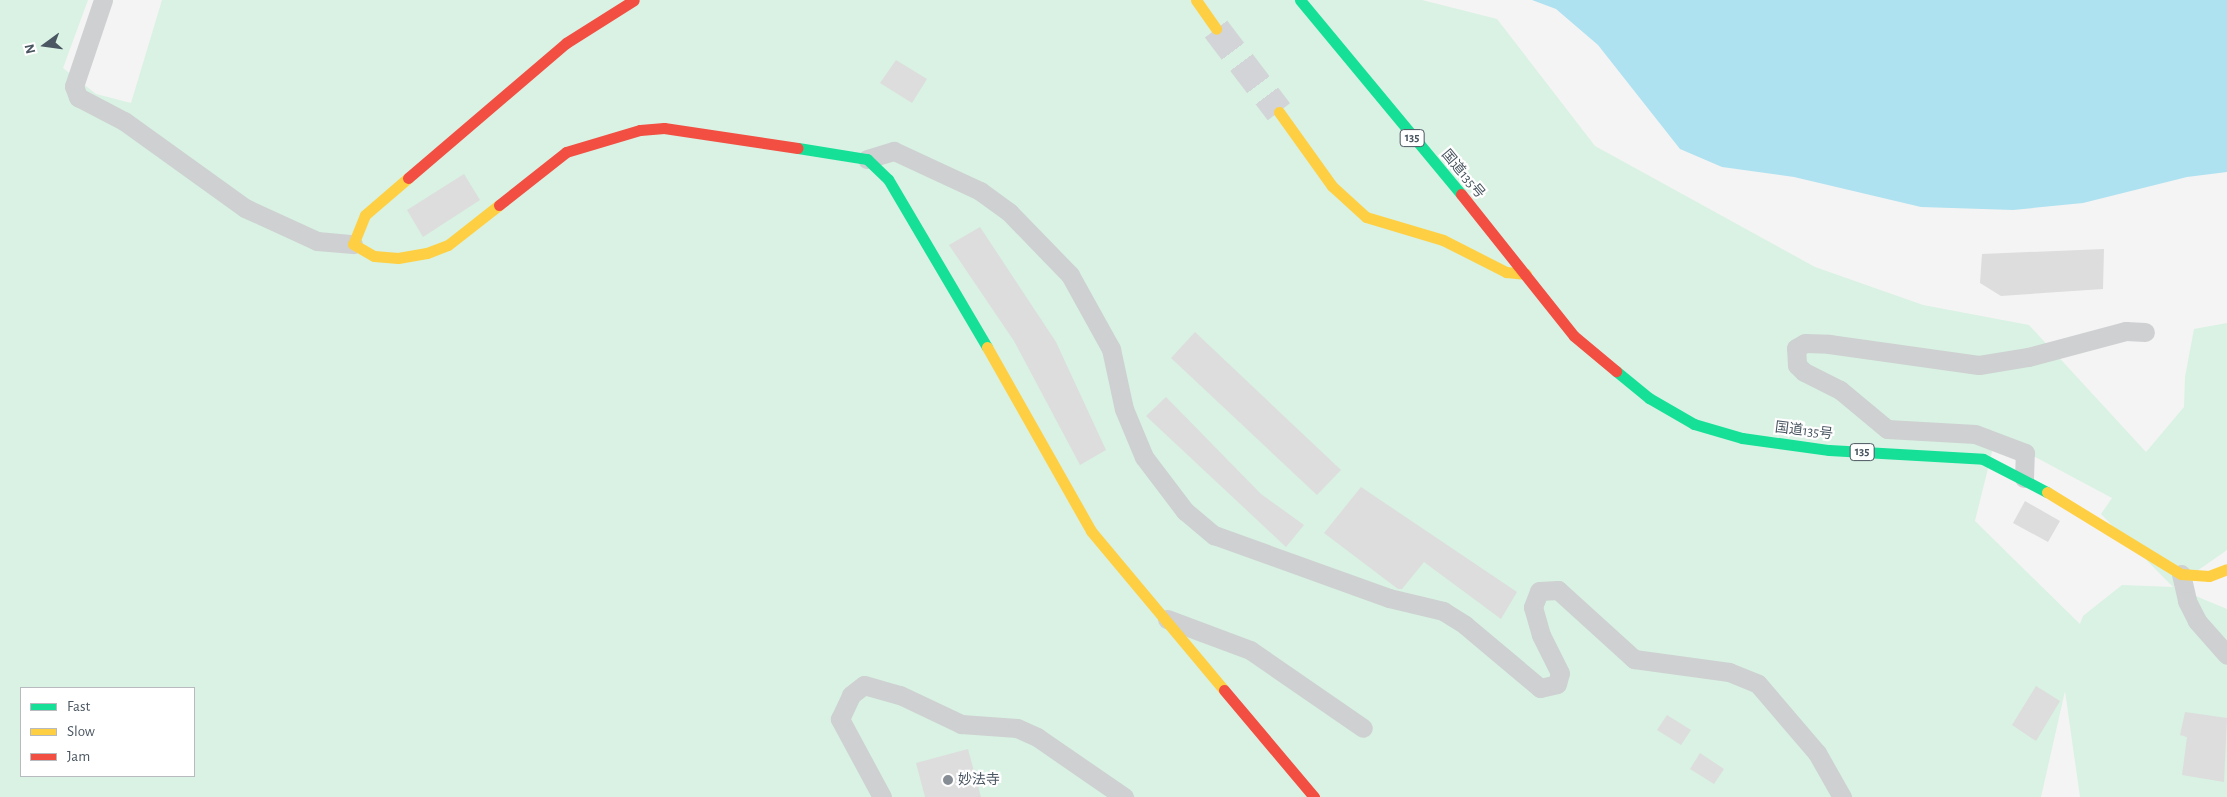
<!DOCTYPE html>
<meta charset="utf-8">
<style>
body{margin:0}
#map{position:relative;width:2227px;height:797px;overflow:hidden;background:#f4f4f4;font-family:"Alegreya Sans","Noto Sans JP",sans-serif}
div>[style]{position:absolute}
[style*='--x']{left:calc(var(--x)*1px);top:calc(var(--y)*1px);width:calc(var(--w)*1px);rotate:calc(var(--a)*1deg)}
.green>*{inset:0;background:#d9f2e3}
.water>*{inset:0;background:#aee2f0}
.building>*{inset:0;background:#ddddde}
.highway-tunnel>*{height:28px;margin-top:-14px;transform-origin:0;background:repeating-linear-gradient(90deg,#d2d4d7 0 28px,transparent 0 42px)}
.street>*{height:19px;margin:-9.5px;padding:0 9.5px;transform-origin:9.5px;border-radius:9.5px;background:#ced0d2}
.fast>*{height:11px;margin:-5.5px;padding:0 5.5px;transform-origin:5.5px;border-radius:5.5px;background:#16e098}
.slow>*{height:11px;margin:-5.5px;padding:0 5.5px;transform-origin:5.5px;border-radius:5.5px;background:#ffcf43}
.jam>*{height:11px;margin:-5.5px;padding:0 5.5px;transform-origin:5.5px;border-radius:5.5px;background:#f24e42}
.dots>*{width:14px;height:14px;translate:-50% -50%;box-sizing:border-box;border:2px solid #fff;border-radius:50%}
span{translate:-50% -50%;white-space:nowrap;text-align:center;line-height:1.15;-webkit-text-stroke:4.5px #fff;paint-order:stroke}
.shield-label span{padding:1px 4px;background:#fff;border:1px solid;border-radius:4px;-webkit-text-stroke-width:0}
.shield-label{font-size:12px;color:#4a5661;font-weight:700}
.street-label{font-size:14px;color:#4a5661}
.poi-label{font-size:14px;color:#4a5661}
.left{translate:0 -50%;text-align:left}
.legend{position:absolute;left:20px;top:687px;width:175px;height:90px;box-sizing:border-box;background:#fff;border:1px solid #b7bbc0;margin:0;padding:6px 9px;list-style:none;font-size:15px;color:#4a5661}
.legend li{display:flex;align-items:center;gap:10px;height:25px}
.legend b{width:25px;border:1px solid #b7bbc0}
.north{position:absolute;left:20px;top:20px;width:50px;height:50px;-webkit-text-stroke:4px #fff;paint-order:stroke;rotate:256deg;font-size:14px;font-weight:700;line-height:20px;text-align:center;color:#4a5661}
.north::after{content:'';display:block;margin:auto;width:18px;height:22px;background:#4a5661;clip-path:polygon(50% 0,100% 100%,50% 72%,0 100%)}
</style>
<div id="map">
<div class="green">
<div style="clip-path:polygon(evenodd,0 0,88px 0,63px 68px,96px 94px,131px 103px,162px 0,1422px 0,1497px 19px,1595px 146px,1815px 267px,1923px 305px,2029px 325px,2146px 452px,2184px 407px,2185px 377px,2194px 329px,2227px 323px,2227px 550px,2174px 587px,2227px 609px,2227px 797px,2080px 797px,2065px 691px,2041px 797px,0 797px,0 0,1996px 436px,2112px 498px,2101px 514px,2173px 587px,2122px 585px,2083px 616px,2080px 624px,1975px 521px,1996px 436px,0 0,21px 688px,194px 688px,194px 776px,21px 776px,21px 688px)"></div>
</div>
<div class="water">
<div style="clip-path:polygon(1532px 0,2227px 0,2227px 172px,2187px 177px,2083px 203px,2013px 210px,1921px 207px,1794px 177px,1722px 167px,1680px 149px,1598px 45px,1556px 9px)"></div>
</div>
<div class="building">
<div style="clip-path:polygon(896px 60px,927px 79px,912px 103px,880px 83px)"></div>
<div style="clip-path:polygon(464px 174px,480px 200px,423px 237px,407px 210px)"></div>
<div style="clip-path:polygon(980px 227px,1056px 342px,1106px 450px,1080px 465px,1014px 341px,949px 245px)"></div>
<div style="clip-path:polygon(2104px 249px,2103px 289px,2001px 296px,1980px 283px,1982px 254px)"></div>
<div style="clip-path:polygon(1195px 332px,1341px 470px,1317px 495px,1171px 358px)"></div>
<div style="clip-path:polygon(1166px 397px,1261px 494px,1304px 525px,1286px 547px,1146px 416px)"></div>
<div style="clip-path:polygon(1361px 487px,1517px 592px,1501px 619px,1424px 562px,1402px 589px,1398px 589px,1324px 533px)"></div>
<div style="clip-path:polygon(2025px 501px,2060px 521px,2048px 542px,2013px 523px)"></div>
<div style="clip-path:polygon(2036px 686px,2060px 701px,2036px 741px,2012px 725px)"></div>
<div style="clip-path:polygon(2185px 712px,2227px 718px,2224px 782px,2182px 775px,2187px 737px,2180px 735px)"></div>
<div style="clip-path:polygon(1667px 715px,1691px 730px,1681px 745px,1657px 730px)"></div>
<div style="clip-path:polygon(968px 749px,981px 797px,925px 797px,916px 763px)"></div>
<div style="clip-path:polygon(1700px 753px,1724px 769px,1714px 784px,1690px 769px)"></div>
</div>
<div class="highway-tunnel">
<div style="--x:1216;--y:29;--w:104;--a:52.8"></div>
</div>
<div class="street">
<div style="--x:103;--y:0;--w:91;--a:108.6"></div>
<div style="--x:74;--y:86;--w:12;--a:70"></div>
<div style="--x:78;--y:97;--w:52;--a:27.6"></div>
<div style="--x:124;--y:121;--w:149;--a:35.7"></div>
<div style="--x:245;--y:208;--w:79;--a:24.6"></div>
<div style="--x:317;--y:241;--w:36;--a:5"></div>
<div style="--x:867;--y:159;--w:28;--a:-17"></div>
<div style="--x:894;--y:151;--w:95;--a:24.9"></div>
<div style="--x:980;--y:191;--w:36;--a:36"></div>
<div style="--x:1009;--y:212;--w:88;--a:45.9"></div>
<div style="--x:1070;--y:275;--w:85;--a:61"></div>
<div style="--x:1111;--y:349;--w:61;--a:77.8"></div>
<div style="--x:1124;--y:409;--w:52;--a:67.4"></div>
<div style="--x:1144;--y:457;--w:68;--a:52.8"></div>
<div style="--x:1185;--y:511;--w:38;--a:40"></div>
<div style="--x:1214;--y:535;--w:186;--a:19.8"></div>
<div style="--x:1389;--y:598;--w:56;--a:13.5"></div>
<div style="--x:1443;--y:611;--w:26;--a:32"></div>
<div style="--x:1465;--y:625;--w:98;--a:40"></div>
<div style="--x:1540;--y:688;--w:17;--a:-13"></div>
<div style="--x:1557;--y:684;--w:11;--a:-75"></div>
<div style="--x:1560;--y:673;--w:42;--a:-116.6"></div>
<div style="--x:1541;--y:635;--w:29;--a:-106"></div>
<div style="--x:1533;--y:607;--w:17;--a:-69"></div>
<div style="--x:1539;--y:591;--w:19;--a:-3"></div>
<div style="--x:1558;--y:590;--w:103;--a:42.2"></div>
<div style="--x:1634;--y:659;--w:96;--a:7.8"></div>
<div style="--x:1729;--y:672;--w:31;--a:22"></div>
<div style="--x:1758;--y:684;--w:91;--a:49.5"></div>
<div style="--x:1817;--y:753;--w:51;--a:60.4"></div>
<div style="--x:2024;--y:478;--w:25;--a:-88"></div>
<div style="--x:2025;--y:453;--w:53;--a:-159.2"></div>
<div style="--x:1975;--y:434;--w:88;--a:-176.7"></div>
<div style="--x:1887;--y:429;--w:61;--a:-140.3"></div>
<div style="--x:1840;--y:390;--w:40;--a:-153.4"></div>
<div style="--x:1804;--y:372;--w:10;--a:-135"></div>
<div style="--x:1797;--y:365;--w:17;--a:-93"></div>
<div style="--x:1796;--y:348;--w:10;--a:-29"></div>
<div style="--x:1805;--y:343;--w:24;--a:2"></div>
<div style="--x:1829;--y:344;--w:151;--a:8"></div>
<div style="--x:1979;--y:365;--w:50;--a:-9.3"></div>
<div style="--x:2028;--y:357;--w:101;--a:-14.9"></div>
<div style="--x:2126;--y:331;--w:19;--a:3"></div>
<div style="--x:2181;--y:574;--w:28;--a:77"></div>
<div style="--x:2187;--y:601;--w:22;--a:63"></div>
<div style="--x:2197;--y:621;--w:45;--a:48.6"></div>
<div style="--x:1167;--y:619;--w:89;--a:20.5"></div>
<div style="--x:1250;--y:650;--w:137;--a:34.6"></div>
<div style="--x:882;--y:797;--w:89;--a:-118.3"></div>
<div style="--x:840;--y:719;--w:26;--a:-65"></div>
<div style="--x:851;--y:695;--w:16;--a:-38"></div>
<div style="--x:864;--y:685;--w:37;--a:16"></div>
<div style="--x:900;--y:695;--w:68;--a:25.4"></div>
<div style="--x:961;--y:724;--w:56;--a:4.1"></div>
<div style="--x:1017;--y:728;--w:22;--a:24"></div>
<div style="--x:1037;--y:737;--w:106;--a:34.6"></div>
</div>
<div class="fast">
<div style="--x:1300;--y:0;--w:252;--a:50.3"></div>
<div style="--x:798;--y:148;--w:70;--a:9.1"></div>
<div style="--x:867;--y:159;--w:29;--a:44"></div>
<div style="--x:888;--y:179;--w:195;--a:59.5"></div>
<div style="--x:1616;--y:371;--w:43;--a:39.3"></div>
<div style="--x:1649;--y:398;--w:52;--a:30"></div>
<div style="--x:1694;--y:424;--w:50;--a:16.3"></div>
<div style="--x:1742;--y:438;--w:88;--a:7.9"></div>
<div style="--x:1829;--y:450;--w:154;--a:3.3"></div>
<div style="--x:1983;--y:459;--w:72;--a:27.3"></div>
</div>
<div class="slow">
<div style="--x:1196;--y:0;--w:35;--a:55"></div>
<div style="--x:1279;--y:112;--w:91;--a:54.4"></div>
<div style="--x:1332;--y:186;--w:46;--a:42.4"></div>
<div style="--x:1366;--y:217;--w:80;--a:16.6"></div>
<div style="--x:1443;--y:240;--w:71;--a:26.9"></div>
<div style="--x:1506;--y:272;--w:20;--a:6"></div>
<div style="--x:408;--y:178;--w:57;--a:139.3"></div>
<div style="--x:365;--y:215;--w:31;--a:112"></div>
<div style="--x:353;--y:244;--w:24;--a:30"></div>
<div style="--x:374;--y:256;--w:24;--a:5"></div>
<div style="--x:398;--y:258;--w:29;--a:-10"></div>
<div style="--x:427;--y:253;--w:22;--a:-21"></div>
<div style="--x:448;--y:245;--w:65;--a:-38.1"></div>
<div style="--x:987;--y:347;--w:211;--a:60.5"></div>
<div style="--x:1091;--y:531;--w:207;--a:50.1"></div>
<div style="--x:2047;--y:492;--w:157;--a:31.5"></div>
<div style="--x:2181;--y:574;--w:28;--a:4"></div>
<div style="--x:2209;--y:576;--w:19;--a:-21"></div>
</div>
<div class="jam">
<div style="--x:408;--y:178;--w:208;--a:-40.5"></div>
<div style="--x:566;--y:43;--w:80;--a:-32.3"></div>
<div style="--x:1461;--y:194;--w:181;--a:51.5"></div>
<div style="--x:1574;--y:336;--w:55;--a:39.8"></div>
<div style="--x:499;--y:205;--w:85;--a:-38.3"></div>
<div style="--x:566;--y:152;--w:77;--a:-16.6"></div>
<div style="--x:640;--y:130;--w:24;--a:-5"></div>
<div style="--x:664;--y:128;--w:135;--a:8.5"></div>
<div style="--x:1224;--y:690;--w:140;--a:49.9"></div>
</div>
<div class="dots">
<div style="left:948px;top:780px;background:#868d94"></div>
</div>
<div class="shield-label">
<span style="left:1412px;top:138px">135</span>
<span style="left:1862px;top:452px">135</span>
</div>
<div class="street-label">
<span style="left:1463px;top:174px;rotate:50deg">国道135号</span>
<span style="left:1804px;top:431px;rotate:7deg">国道135号</span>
</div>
<div class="poi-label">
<span class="left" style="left:958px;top:780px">妙法寺</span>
</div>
<ul class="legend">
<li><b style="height:6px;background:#16e098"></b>Fast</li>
<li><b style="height:6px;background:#ffcf43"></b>Slow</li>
<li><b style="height:6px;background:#f24e42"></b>Jam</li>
</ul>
<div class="north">N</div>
</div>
